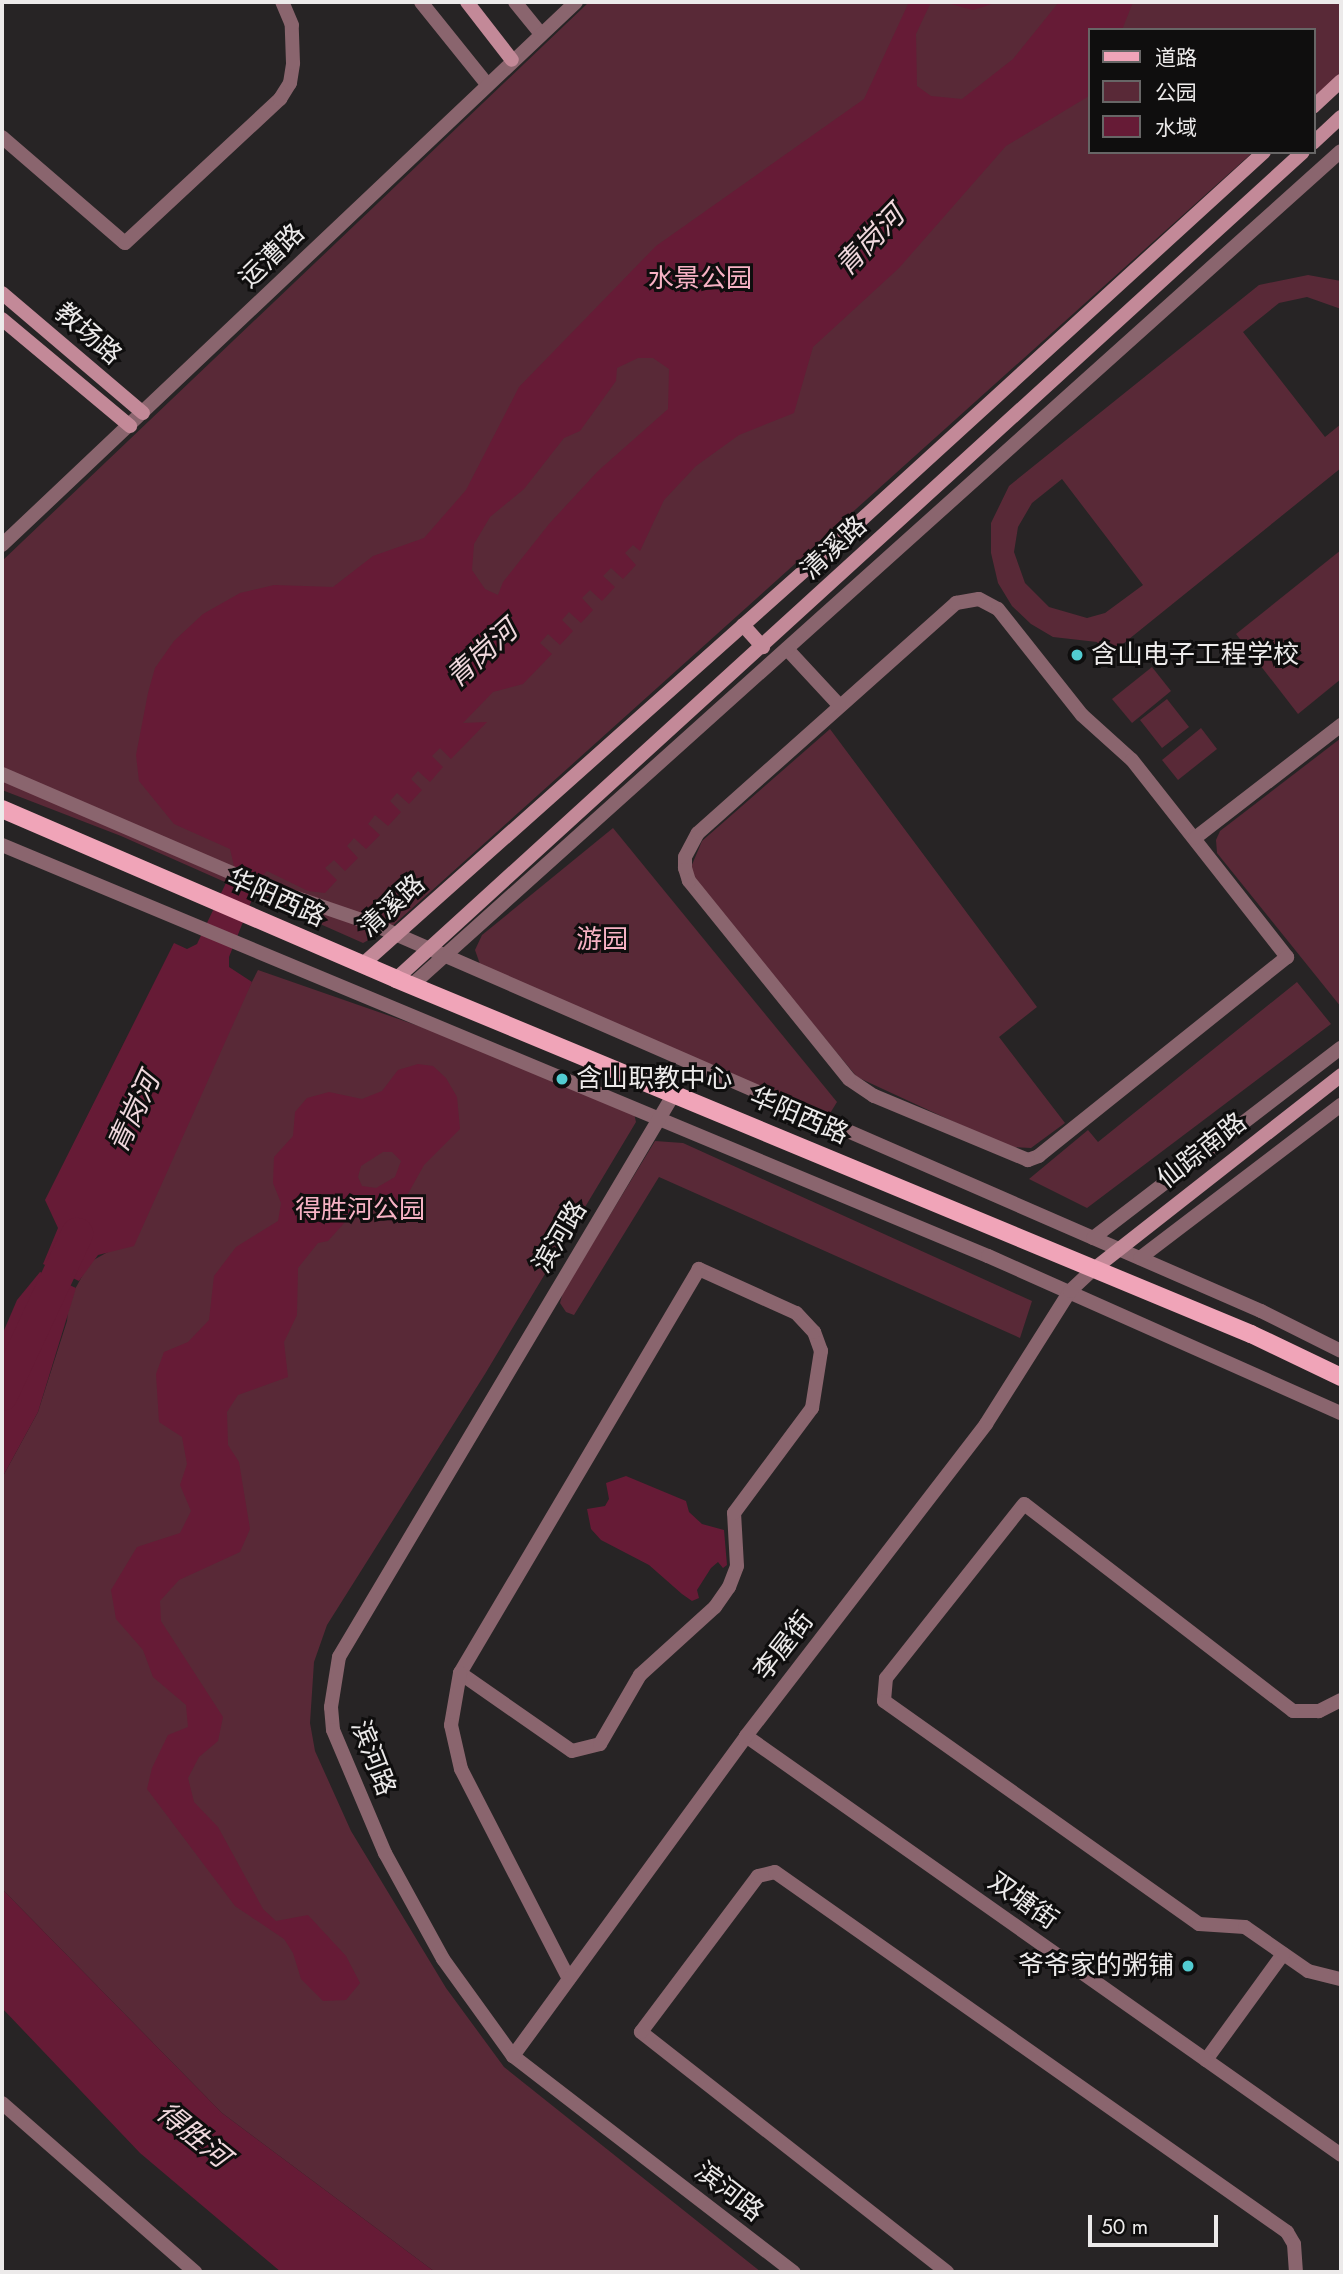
<!DOCTYPE html>
<meta charset="utf-8">
<style>
body{margin:0}
#map{position:relative;width:1343px;height:2274px;overflow:hidden;background:#272425;font-family:Jost,"Noto Sans SC",sans-serif}
div>[style]{position:absolute}
[style*='--x']{left:calc(var(--x)*1px);top:calc(var(--y)*1px);width:calc(var(--w)*1px);rotate:calc(var(--a)*1deg)}
.green>*{inset:0;background:#592937}
.water>*{inset:0;background:#661b36}
.river>*{height:32px;margin:-16px;padding:0 16px;transform-origin:16px;border-radius:16px;background:#661b36}
.minor>*{height:14px;margin:-7px;padding:0 7px;transform-origin:7px;border-radius:7px;background:#8a656e}
.tertiary>*{height:14px;margin:-7px;padding:0 7px;transform-origin:7px;border-radius:7px;background:#8a656e}
.secondary>*{height:14px;margin:-7px;padding:0 7px;transform-origin:7px;border-radius:7px;background:#c38998}
.primary>*{height:18px;margin:-9px;padding:0 9px;transform-origin:9px;border-radius:9px;background:#f0a4b8}
.dots>*{width:19px;height:19px;translate:-50% -50%;box-sizing:border-box;border:4px solid #0f0e0e;border-radius:50%}
span{translate:-50% -50%;white-space:nowrap;text-align:center;line-height:1.15;-webkit-text-stroke:6px #0f0e0e;paint-order:stroke}
.street-label{font-size:26px;color:#eceaea}
.park-label{font-size:26px;color:#f7b2c4}
.poi-label{font-size:26px;color:#eceaea}
.left{translate:0 -50%;text-align:left}
.right{translate:-100% -50%;text-align:right}
.water-label{font-size:28px;color:#f0d8dd;font-style:italic}
.frame{position:absolute;inset:0;border:4px solid #eceaea;pointer-events:none}
.legend{position:absolute;left:1088px;top:28px;width:228px;height:126px;box-sizing:border-box;background:#0f0e0e;border:2px solid #676666;margin:0;padding:9px 12px;list-style:none;font-size:21px;color:#eceaea}
.legend li{display:flex;align-items:center;gap:14px;height:35px}
.legend b{width:35px;border:2px solid #676666}
.scale{position:absolute;left:1088px;top:2215px;width:130px;height:32px;box-sizing:border-box;border:4px solid #eceaea;border-top:0;padding-left:9px;font-size:21px;line-height:24px;white-space:nowrap;color:#eceaea;-webkit-text-stroke:5px #0f0e0e;paint-order:stroke}
</style>
<div id="map">
<div class="green">
<div style="clip-path:polygon(589px 2px,1341px 2px,1341px 73px,1313px 98px,1313px 30px,1089px 30px,1089px 152px,1253px 152px,389px 929px,363px 943px,121px 836px,2px 790px,2px 561px)"></div>
<div style="clip-path:polygon(evenodd,1308px 275px,1341px 281px,1341px 309px,1307px 297px,1279px 303px,1243px 332px,1325px 437px,1341px 424px,1341px 468px,1108px 656px,1097px 642px,1053px 637px,1031px 624px,1012px 606px,998px 583px,991px 553px,991px 523px,1009px 486px,1259px 285px,1308px 275px,1062px 479px,1143px 585px,1105px 613px,1087px 618px,1049px 607px,1025px 583px,1014px 552px,1018px 527px,1032px 503px,1062px 479px)"></div>
<div style="clip-path:polygon(1341px 550px,1341px 679px,1298px 714px,1236px 634px)"></div>
<div style="clip-path:polygon(1152px 667px,1171px 691px,1132px 723px,1112px 699px)"></div>
<div style="clip-path:polygon(1167px 699px,1189px 727px,1162px 748px,1140px 720px)"></div>
<div style="clip-path:polygon(1201px 728px,1217px 749px,1178px 780px,1162px 760px)"></div>
<div style="clip-path:polygon(830px 729px,1037px 1007px,999px 1037px,1065px 1123px,1031px 1148px,1008px 1147px,857px 1077px,694px 881px,691px 867px,702px 841px)"></div>
<div style="clip-path:polygon(1341px 738px,1341px 1007px,1217px 853px,1216px 840px,1220px 831px)"></div>
<div style="clip-path:polygon(613px 828px,837px 1102px,829px 1115px,496px 984px,481px 967px,475px 950px,482px 935px)"></div>
<div style="clip-path:polygon(258px 970px,631px 1100px,636px 1122px,485px 1374px,327px 1625px,314px 1662px,310px 1723px,315px 1751px,351px 1831px,446px 1988px,504px 2067px,761px 2272px,435px 2272px,222px 2113px,2px 1889px,2px 1478px,38px 1412px,67px 1321px,69px 1300px,90px 1262px,115px 1248px)"></div>
<div style="clip-path:polygon(1297px 982px,1331px 1024px,1087px 1208px,1029px 1179px,1088px 1130px,1098px 1142px)"></div>
<div style="clip-path:polygon(655px 1141px,683px 1143px,1032px 1301px,1020px 1338px,659px 1177px,574px 1315px,566px 1312px,560px 1303px,563px 1292px)"></div>
</div>
<div class="water">
<div style="clip-path:polygon(evenodd,909px 2px,931px 2px,916px 34px,917px 86px,931px 96px,962px 99px,1013px 59px,1059px 2px,1133px 2px,1122px 30px,1089px 30px,1089px 96px,1006px 146px,899px 268px,813px 347px,794px 413px,739px 435px,696px 466px,664px 500px,640px 551px,633px 545px,625px 553px,636px 565px,623px 579px,611px 568px,603px 576px,615px 587px,602px 601px,590px 590px,582px 598px,593px 610px,581px 623px,569px 612px,562px 620px,573px 631px,560px 645px,548px 634px,540px 643px,552px 654px,523px 684px,493px 692px,463px 723px,487px 722px,451px 759px,440px 748px,432px 756px,443px 767px,430px 782px,418px 771px,411px 779px,422px 790px,409px 804px,397px 793px,390px 801px,401px 812px,388px 826px,375px 815px,368px 824px,380px 835px,366px 849px,354px 838px,347px 846px,358px 858px,345px 871px,334px 860px,325px 868px,337px 880px,325px 893px,308px 891px,267px 871px,261px 877px,229px 957px,229px 967px,252px 982px,134px 1246px,98px 1255px,79px 1281px,43px 1264px,58px 1228px,45px 1200px,174px 943px,187px 949px,197px 944px,234px 866px,230px 849px,174px 824px,139px 781px,136px 755px,148px 693px,155px 668px,174px 641px,203px 614px,240px 593px,274px 585px,333px 587px,373px 556px,424px 538px,466px 490px,519px 387px,656px 246px,864px 99px,909px 2px,638px 358px,653px 358px,669px 369px,668px 409px,598px 471px,549px 524px,503px 582px,498px 595px,485px 589px,472px 570px,474px 544px,490px 517px,524px 489px,564px 438px,580px 431px,616px 381px,617px 368px,638px 358px)"></div>
<div style="clip-path:polygon(943px 2px,998px 2px,973px 10px)"></div>
<div style="clip-path:polygon(evenodd,418px 1064px,433px 1066px,446px 1078px,457px 1097px,460px 1129px,424px 1165px,404px 1201px,387px 1210px,365px 1207px,354px 1212px,328px 1241px,318px 1243px,298px 1268px,297px 1315px,284px 1342px,288px 1377px,238px 1395px,227px 1412px,228px 1445px,239px 1462px,250px 1529px,240px 1552px,179px 1580px,160px 1601px,161px 1621px,223px 1717px,218px 1741px,199px 1757px,188px 1778px,194px 1802px,218px 1827px,263px 1909px,276px 1921px,308px 1915px,346px 1956px,360px 1983px,346px 2000px,323px 2001px,301px 1979px,293px 1953px,284px 1939px,235px 1906px,147px 1789px,152px 1768px,168px 1735px,188px 1727px,186px 1705px,153px 1677px,143px 1650px,116px 1619px,111px 1590px,137px 1547px,180px 1533px,191px 1511px,180px 1485px,187px 1464px,182px 1437px,159px 1422px,156px 1374px,164px 1352px,188px 1342px,209px 1320px,214px 1276px,236px 1247px,278px 1221px,281px 1203px,273px 1183px,274px 1157px,293px 1136px,295px 1112px,307px 1098px,329px 1092px,362px 1099px,382px 1091px,398px 1070px,418px 1064px,383px 1152px,392px 1152px,401px 1161px,395px 1177px,376px 1188px,362px 1186px,358px 1177px,361px 1166px,383px 1152px)"></div>
<div style="clip-path:polygon(40px 1272px,76px 1288px,38px 1412px,2px 1478px,2px 1335px,17px 1300px)"></div>
<div style="clip-path:polygon(626px 1476px,686px 1501px,689px 1512px,702px 1524px,724px 1530px,727px 1565px,723px 1568px,718px 1562px,711px 1568px,697px 1590px,699px 1598px,692px 1601px,682px 1594px,649px 1565px,601px 1540px,591px 1529px,587px 1509px,605px 1506px,609px 1499px,606px 1483px)"></div>
<div style="clip-path:polygon(2px 1889px,222px 2113px,435px 2272px,281px 2272px,140px 2153px,2px 2008px)"></div>
</div>
<div class="river">
<div style="--x:2;--y:1395;--w:178;--a:-65"></div>
</div>
<div class="minor">
<div style="--x:421;--y:2;--w:105;--a:51.2"></div>
<div style="--x:515;--y:2;--w:41;--a:50.9"></div>
<div style="--x:2;--y:137;--w:162;--a:40.8"></div>
<div style="--x:125;--y:243;--w:212;--a:-42.9"></div>
<div style="--x:280;--y:99;--w:19;--a:-58"></div>
<div style="--x:290;--y:83;--w:20;--a:-81"></div>
<div style="--x:293;--y:63;--w:38;--a:-92"></div>
<div style="--x:292;--y:25;--w:25;--a:-113"></div>
<div style="--x:979;--y:599;--w:21;--a:28"></div>
<div style="--x:998;--y:609;--w:135;--a:51.6"></div>
<div style="--x:1082;--y:715;--w:67;--a:42"></div>
<div style="--x:1132;--y:760;--w:251;--a:51.8"></div>
<div style="--x:1287;--y:957;--w:318;--a:141.3"></div>
<div style="--x:1039;--y:1156;--w:12;--a:160"></div>
<div style="--x:1028;--y:1160;--w:167;--a:-157.4"></div>
<div style="--x:874;--y:1096;--w:30;--a:-146"></div>
<div style="--x:849;--y:1079;--w:255;--a:-128.9"></div>
<div style="--x:689;--y:881;--w:14;--a:-107"></div>
<div style="--x:685;--y:868;--w:11;--a:-90"></div>
<div style="--x:685;--y:857;--w:27;--a:-62"></div>
<div style="--x:698;--y:833;--w:346;--a:-41.7"></div>
<div style="--x:956;--y:603;--w:23;--a:-10"></div>
<div style="--x:787;--y:649;--w:76;--a:47.1"></div>
<div style="--x:2;--y:774;--w:283;--a:23.3"></div>
<div style="--x:262;--y:886;--w:114;--a:18.9"></div>
<div style="--x:370;--y:923;--w:972;--a:23.53"></div>
<div style="--x:1261;--y:1311;--w:89;--a:26.6"></div>
<div style="--x:1195;--y:838;--w:185;--a:-37.7"></div>
<div style="--x:2;--y:845;--w:1068;--a:22.63"></div>
<div style="--x:988;--y:1256;--w:386;--a:24"></div>
<div style="--x:412;--y:985;--w:1248;--a:-41.92"></div>
<div style="--x:1093;--y:1238;--w:312;--a:-37.5"></div>
<div style="--x:1140;--y:1258;--w:253;--a:-37.3"></div>
<div style="--x:460;--y:1673;--w:136;--a:34.9"></div>
<div style="--x:572;--y:1751;--w:29;--a:-14"></div>
<div style="--x:600;--y:1744;--w:80;--a:-59.9"></div>
<div style="--x:640;--y:1675;--w:101;--a:-42.2"></div>
<div style="--x:715;--y:1607;--w:24;--a:-55"></div>
<div style="--x:729;--y:1587;--w:22;--a:-69"></div>
<div style="--x:737;--y:1566;--w:53;--a:-93.2"></div>
<div style="--x:734;--y:1513;--w:131;--a:-53.4"></div>
<div style="--x:812;--y:1408;--w:58;--a:-81"></div>
<div style="--x:821;--y:1351;--w:20;--a:-110"></div>
<div style="--x:814;--y:1332;--w:26;--a:-133"></div>
<div style="--x:796;--y:1313;--w:107;--a:-155.6"></div>
<div style="--x:699;--y:1269;--w:469;--a:120.6"></div>
<div style="--x:460;--y:1673;--w:53;--a:99.8"></div>
<div style="--x:451;--y:1725;--w:45;--a:77.2"></div>
<div style="--x:461;--y:1769;--w:236;--a:62.8"></div>
<div style="--x:1341;--y:1700;--w:25;--a:153"></div>
<div style="--x:1319;--y:1711;--w:26;--a:180"></div>
<div style="--x:1293;--y:1711;--w:339;--a:-142.4"></div>
<div style="--x:1024;--y:1504;--w:222;--a:128.4"></div>
<div style="--x:886;--y:1678;--w:23;--a:95"></div>
<div style="--x:884;--y:1701;--w:386;--a:35.3"></div>
<div style="--x:1199;--y:1924;--w:46;--a:3.7"></div>
<div style="--x:1245;--y:1927;--w:77;--a:34.9"></div>
<div style="--x:1308;--y:1971;--w:34;--a:14"></div>
<div style="--x:1206;--y:2060;--w:131;--a:-54"></div>
<div style="--x:2;--y:2103;--w:257;--a:41.2"></div>
<div style="--x:947;--y:2272;--w:389;--a:-141.9"></div>
<div style="--x:641;--y:2032;--w:195;--a:-53.1"></div>
<div style="--x:758;--y:1876;--w:17;--a:-13"></div>
<div style="--x:775;--y:1872;--w:626;--a:35.11"></div>
<div style="--x:1287;--y:2232;--w:14;--a:60"></div>
<div style="--x:1294;--y:2244;--w:28;--a:86"></div>
</div>
<div class="tertiary">
<div style="--x:2;--y:545;--w:790;--a:-43.41"></div>
<div style="--x:675;--y:1092;--w:657;--a:120.74"></div>
<div style="--x:339;--y:1657;--w:51;--a:99.1"></div>
<div style="--x:331;--y:1707;--w:23;--a:85"></div>
<div style="--x:333;--y:1730;--w:134;--a:67.1"></div>
<div style="--x:385;--y:1853;--w:121;--a:61.3"></div>
<div style="--x:443;--y:1959;--w:120;--a:54.2"></div>
<div style="--x:513;--y:2056;--w:354;--a:37.6"></div>
<div style="--x:746;--y:1736;--w:728;--a:35.15"></div>
<div style="--x:513;--y:2056;--w:396;--a:-53.9"></div>
<div style="--x:746;--y:1736;--w:394;--a:-52.4"></div>
<div style="--x:986;--y:1424;--w:157;--a:-57.7"></div>
<div style="--x:1070;--y:1291;--w:33;--a:-43"></div>
</div>
<div class="secondary">
<div style="--x:467;--y:2;--w:73;--a:52.2"></div>
<div style="--x:1313;--y:107;--w:38;--a:-43"></div>
<div style="--x:1313;--y:143;--w:38;--a:-43"></div>
<div style="--x:2;--y:293;--w:185;--a:40.4"></div>
<div style="--x:2;--y:319;--w:167;--a:39.9"></div>
<div style="--x:743;--y:625;--w:30;--a:48"></div>
<div style="--x:363;--y:964;--w:666;--a:-41.71"></div>
<div style="--x:860;--y:521;--w:547;--a:-42.41"></div>
<div style="--x:396;--y:979;--w:1227;--a:-42.36"></div>
<div style="--x:1094;--y:1269;--w:314;--a:-38.1"></div>
</div>
<div class="primary">
<div style="--x:2;--y:809;--w:429;--a:23.3"></div>
<div style="--x:396;--y:979;--w:926;--a:22.55"></div>
<div style="--x:1251;--y:1334;--w:100;--a:25.5"></div>
</div>
<div class="dots">
<div style="left:1077px;top:655px;background:#52ccd1"></div>
<div style="left:562px;top:1079px;background:#52ccd1"></div>
<div style="left:1188px;top:1966px;background:#52ccd1"></div>
</div>
<div class="street-label">
<span style="left:272px;top:256px;rotate:-44deg">运漕路</span>
<span style="left:88px;top:334px;rotate:41deg">教场路</span>
<span style="left:834px;top:548px;rotate:-43deg">清溪路</span>
<span style="left:276px;top:898px;rotate:24deg">华阳西路</span>
<span style="left:392px;top:906px;rotate:-42deg">清溪路</span>
<span style="left:799px;top:1116px;rotate:23deg">华阳西路</span>
<span style="left:1202px;top:1151px;rotate:-38deg">仙踪南路</span>
<span style="left:560px;top:1237px;rotate:-59deg">滨河路</span>
<span style="left:784px;top:1646px;rotate:-52deg">李屋街</span>
<span style="left:373px;top:1758px;rotate:69deg">滨河路</span>
<span style="left:1023px;top:1901px;rotate:35deg">双塘街</span>
<span style="left:729px;top:2192px;rotate:38deg">滨河路</span>
</div>
<div class="park-label">
<span style="left:700px;top:279px">水景公园</span>
<span style="left:602px;top:940px">游园</span>
<span style="left:360px;top:1210px">得胜河公园</span>
</div>
<div class="poi-label">
<span class="left" style="left:1091px;top:655px">含山电子工程学校</span>
<span class="left" style="left:576px;top:1079px">含山职教中心</span>
<span class="right" style="left:1174px;top:1966px">爷爷家的粥铺</span>
</div>
<div class="water-label">
<span style="left:870px;top:241px;rotate:-46deg">青岗河</span>
<span style="left:482px;top:654px;rotate:-42deg">青岗河</span>
<span style="left:134px;top:1113px;rotate:-65deg">青岗河</span>
<span style="left:193px;top:2135px;rotate:39deg">得胜河</span>
</div>
<div class="frame"></div>
<ul class="legend">
<li><b style="height:9px;background:#f0a4b8"></b>道路</li>
<li><b style="height:19px;background:#592937"></b>公园</li>
<li><b style="height:19px;background:#661b36"></b>水域</li>
</ul>
<div class="scale">50 m</div>
</div>
